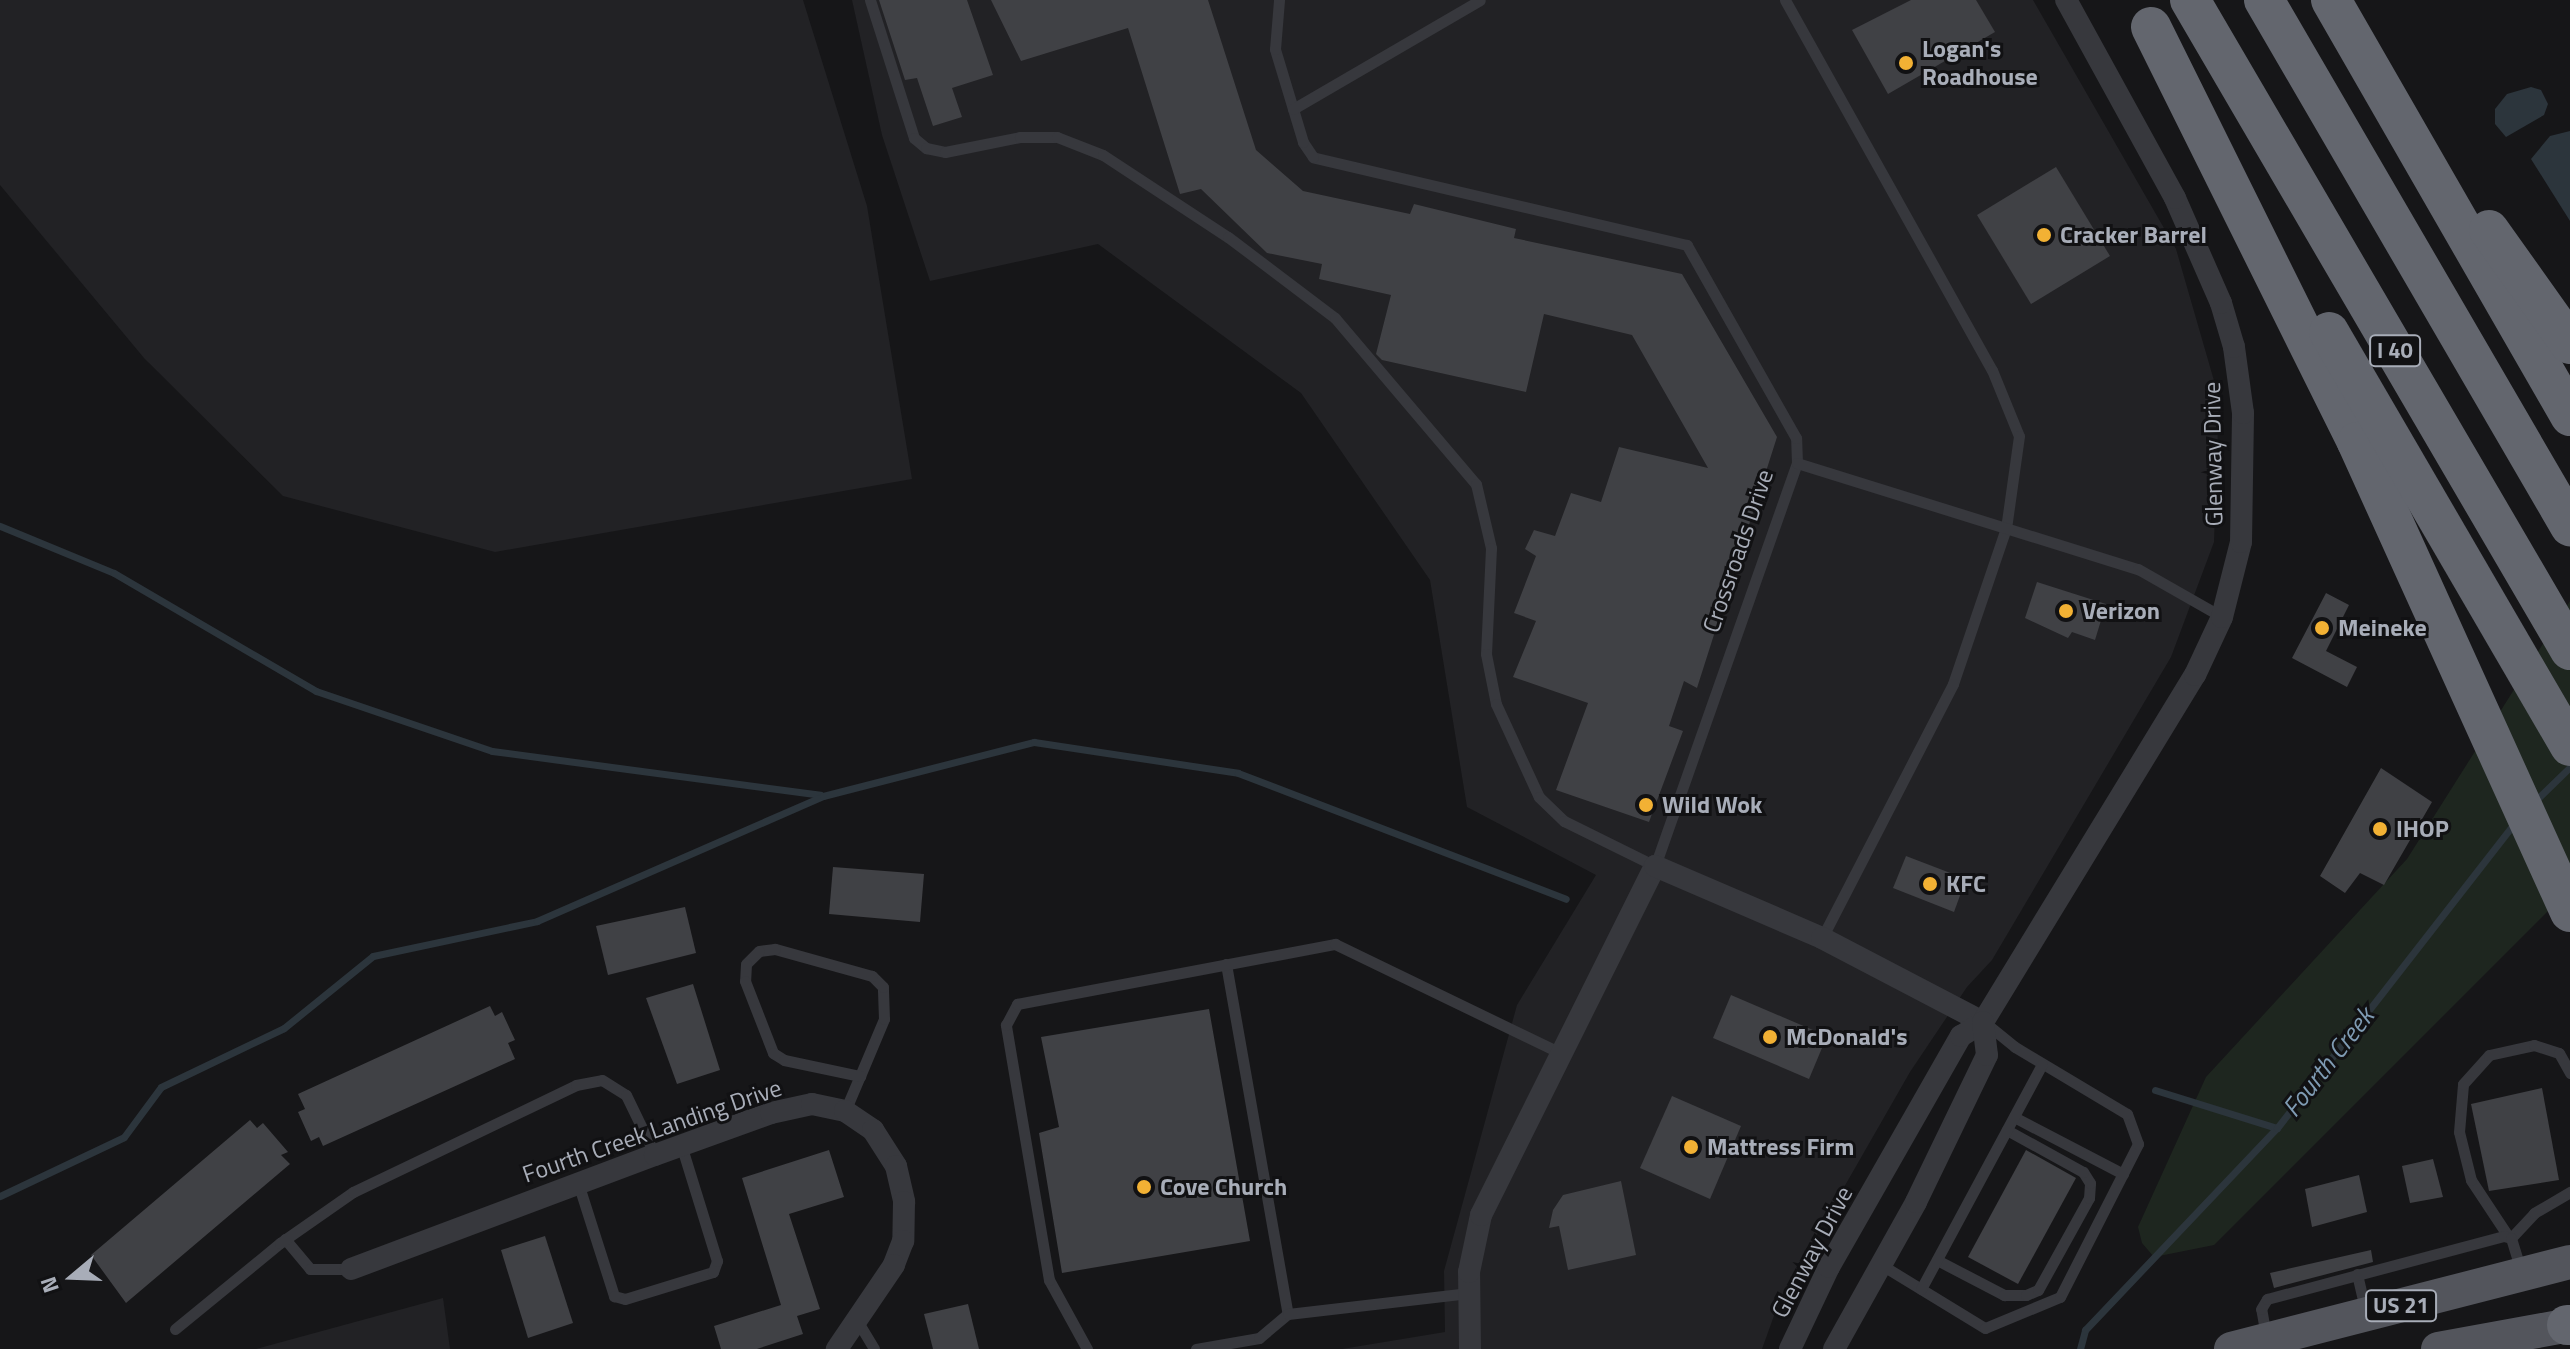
<!DOCTYPE html>
<style>
body{margin:0}
#map{position:relative;width:2570px;height:1349px;overflow:hidden;background:#161618;font-family:"Titillium Web",sans-serif}
div>[style]{position:absolute}
[style*='--x']{left:calc(var(--x)*1px);top:calc(var(--y)*1px);width:calc(var(--w)*1px);rotate:calc(var(--a)*1deg)}
.built>*{inset:0;background:#222225}
.green>*{inset:0;background:#1e261f}
.water>*{inset:0;background:#2c353c}
.stream>*{height:7px;margin:-3.5px;padding:0 3.5px;transform-origin:3.5px;border-radius:3.5px;background:#2c353c}
.building>*{inset:0;background:#404145}
.lane>*{height:11px;margin:-5.5px;padding:0 5.5px;transform-origin:5.5px;border-radius:5.5px;background:#37383d}
.street>*{height:22px;margin:-11px;padding:0 11px;transform-origin:11px;border-radius:11px;background:#37383d}
.primary>*{height:34px;margin:-17px;padding:0 17px;transform-origin:17px;border-radius:17px;background:#53555c}
.highway>*{height:40px;margin:-20px;padding:0 20px;transform-origin:20px;border-radius:20px;background:#63666e}
.dots>*{width:22px;height:22px;translate:-50% -50%;box-sizing:border-box;border:4px solid #111113;border-radius:50%}
span{translate:-50% -50%;white-space:nowrap;text-align:center;line-height:1.15;-webkit-text-stroke:6px #111113;paint-order:stroke}
.shield-label span{padding:2px 6px;background:#111113;border:2px solid;border-radius:6px;-webkit-text-stroke-width:0}
.shield-label{font-size:22px;color:#a8adb8;font-weight:700}
.poi-label{font-size:24px;color:#a8adb8;font-weight:700}
.left{translate:0 -50%;text-align:left}
.street-label{font-size:24px;color:#a8adb8}
.water-label{font-size:26px;color:#7f9bb3;font-style:italic}
.north{position:absolute;left:32px;top:1237px;width:80px;height:80px;-webkit-text-stroke:6px #111113;paint-order:stroke;rotate:251deg;font-size:22px;font-weight:700;line-height:32px;text-align:center;color:#a8adb8}
.north::after{content:'';display:block;margin:auto;width:28px;height:36px;background:#a8adb8;clip-path:polygon(50% 0,100% 100%,50% 72%,0 100%)}
</style>
<div id="map">
<div class="built">
<div style="clip-path:polygon(0 0,803px 0,867px 206px,912px 479px,495px 552px,283px 496px,144px 358px,0 185px)"></div>
<div style="clip-path:polygon(852px 0,2033px 0,2176px 249px,2219px 398px,2214px 542px,2171px 657px,1992px 960px,1967px 987px,1910px 1072px,1780px 1299px,1762px 1349px,1342px 1349px,1445px 1332px,1444px 1271px,1517px 1005px,1596px 875px,1467px 807px,1430px 580px,1301px 393px,1098px 244px,930px 281px,882px 135px)"></div>
<div style="clip-path:polygon(443px 1298px,450px 1349px,256px 1349px)"></div>
</div>
<div class="green">
<div style="clip-path:polygon(2570px 601px,2570px 889px,2214px 1245px,2154px 1257px,2142px 1243px,2138px 1227px,2206px 1077px,2407px 859px)"></div>
</div>
<div class="water">
<div style="clip-path:polygon(2531px 87px,2541px 90px,2548px 104px,2544px 115px,2506px 137px,2495px 124px,2495px 109px,2507px 94px)"></div>
<div style="clip-path:polygon(2570px 131px,2570px 221px,2531px 159px,2550px 136px)"></div>
</div>
<div class="stream">
<div style="--x:0;--y:526;--w:123;--a:22.4"></div>
<div style="--x:114;--y:573;--w:234;--a:30.3"></div>
<div style="--x:316;--y:691;--w:186;--a:18.8"></div>
<div style="--x:492;--y:751;--w:331;--a:7.6"></div>
<div style="--x:2534;--y:802;--w:50;--a:-44.2"></div>
<div style="--x:2155;--y:1090;--w:128;--a:17.3"></div>
<div style="--x:0;--y:1196;--w:137;--a:-25.4"></div>
<div style="--x:124;--y:1137;--w:62;--a:-53.5"></div>
<div style="--x:161;--y:1087;--w:136;--a:-25.6"></div>
<div style="--x:284;--y:1028;--w:114;--a:-39"></div>
<div style="--x:373;--y:956;--w:168;--a:-12"></div>
<div style="--x:537;--y:921;--w:312;--a:-23.6"></div>
<div style="--x:823;--y:796;--w:218;--a:-14.4"></div>
<div style="--x:1034;--y:742;--w:206;--a:8.6"></div>
<div style="--x:1238;--y:773;--w:351;--a:21"></div>
<div style="--x:2080;--y:1349;--w:20;--a:-75"></div>
<div style="--x:2085;--y:1330;--w:279;--a:-46.5"></div>
<div style="--x:2277;--y:1128;--w:388;--a:-52.1"></div>
</div>
<div class="building">
<div style="clip-path:polygon(879px 0,967px 0,993px 75px,952px 88px,962px 117px,933px 126px,917px 78px,905px 80px)"></div>
<div style="clip-path:polygon(991px 0,1208px 0,1256px 150px,1303px 191px,1410px 214px,1414px 204px,1516px 229px,1514px 238px,1682px 274px,1777px 437px,1697px 688px,1684px 681px,1669px 726px,1683px 731px,1649px 822px,1556px 790px,1588px 703px,1513px 677px,1536px 621px,1514px 613px,1536px 556px,1525px 549px,1534px 530px,1555px 536px,1571px 493px,1601px 502px,1619px 447px,1708px 468px,1632px 335px,1544px 314px,1526px 392px,1382px 360px,1376px 354px,1391px 295px,1319px 279px,1322px 264px,1267px 253px,1201px 189px,1180px 194px,1128px 28px,1021px 61px)"></div>
<div style="clip-path:polygon(1911px 0,1976px 0,1995px 32px,1888px 94px,1852px 30px)"></div>
<div style="clip-path:polygon(2056px 167px,2110px 256px,2031px 304px,1977px 215px)"></div>
<div style="clip-path:polygon(2037px 582px,2106px 604px,2095px 640px,2072px 632px,2068px 638px,2025px 618px)"></div>
<div style="clip-path:polygon(2326px 593px,2349px 605px,2326px 651px,2357px 667px,2347px 687px,2292px 658px)"></div>
<div style="clip-path:polygon(2381px 768px,2432px 802px,2384px 885px,2360px 873px,2345px 893px,2320px 876px)"></div>
<div style="clip-path:polygon(1906px 856px,1966px 879px,1954px 912px,1893px 888px)"></div>
<div style="clip-path:polygon(833px 867px,924px 874px,920px 922px,829px 914px)"></div>
<div style="clip-path:polygon(685px 907px,696px 953px,608px 975px,596px 926px)"></div>
<div style="clip-path:polygon(693px 984px,720px 1070px,677px 1084px,646px 998px)"></div>
<div style="clip-path:polygon(1731px 995px,1827px 1036px,1809px 1079px,1713px 1038px)"></div>
<div style="clip-path:polygon(490px 1006px,495px 1016px,502px 1012px,515px 1040px,508px 1043px,515px 1059px,323px 1146px,319px 1137px,311px 1141px,298px 1112px,305px 1109px,298px 1094px)"></div>
<div style="clip-path:polygon(1209px 1009px,1250px 1241px,1062px 1273px,1039px 1133px,1059px 1127px,1041px 1037px)"></div>
<div style="clip-path:polygon(2542px 1088px,2559px 1180px,2489px 1191px,2471px 1104px)"></div>
<div style="clip-path:polygon(1672px 1096px,1741px 1126px,1710px 1199px,1640px 1168px)"></div>
<div style="clip-path:polygon(250px 1120px,257px 1128px,263px 1123px,288px 1152px,281px 1155px,290px 1164px,126px 1303px,91px 1255px)"></div>
<div style="clip-path:polygon(829px 1150px,844px 1197px,789px 1214px,820px 1309px,797px 1316px,803px 1334px,757px 1349px,721px 1349px,714px 1326px,781px 1305px,742px 1178px)"></div>
<div style="clip-path:polygon(2026px 1150px,2076px 1178px,2018px 1284px,1968px 1257px)"></div>
<div style="clip-path:polygon(2433px 1159px,2443px 1197px,2410px 1203px,2402px 1166px)"></div>
<div style="clip-path:polygon(2359px 1175px,2367px 1212px,2312px 1227px,2305px 1189px)"></div>
<div style="clip-path:polygon(1621px 1181px,1636px 1255px,1568px 1270px,1559px 1226px,1549px 1228px,1553px 1210px,1563px 1195px)"></div>
<div style="clip-path:polygon(545px 1236px,573px 1323px,528px 1338px,501px 1250px)"></div>
<div style="clip-path:polygon(2371px 1250px,2373px 1262px,2274px 1288px,2270px 1273px)"></div>
<div style="clip-path:polygon(968px 1304px,979px 1349px,933px 1349px,924px 1314px)"></div>
</div>
<div class="lane">
<div style="--x:870;--y:0;--w:145;--a:72.3"></div>
<div style="--x:914;--y:138;--w:16;--a:40"></div>
<div style="--x:926;--y:148;--w:19;--a:12"></div>
<div style="--x:945;--y:152;--w:76;--a:-11.3"></div>
<div style="--x:1020;--y:137;--w:37;--a:0"></div>
<div style="--x:1057;--y:137;--w:49;--a:21.4"></div>
<div style="--x:1103;--y:155;--w:149;--a:33.3"></div>
<div style="--x:1228;--y:237;--w:134;--a:37.1"></div>
<div style="--x:1335;--y:318;--w:218;--a:49.7"></div>
<div style="--x:1476;--y:484;--w:66;--a:76.8"></div>
<div style="--x:1491;--y:548;--w:106;--a:92.7"></div>
<div style="--x:1486;--y:654;--w:51;--a:78.7"></div>
<div style="--x:1496;--y:704;--w:102;--a:65.2"></div>
<div style="--x:1539;--y:797;--w:35;--a:44"></div>
<div style="--x:1564;--y:821;--w:102;--a:26.3"></div>
<div style="--x:1655;--y:866;--w:427;--a:-70.6"></div>
<div style="--x:1797;--y:463;--w:25;--a:-92"></div>
<div style="--x:1796;--y:438;--w:222;--a:-119.5"></div>
<div style="--x:1687;--y:245;--w:384;--a:-166.8"></div>
<div style="--x:1313;--y:157;--w:18;--a:-124"></div>
<div style="--x:1303;--y:142;--w:97;--a:-106.8"></div>
<div style="--x:1275;--y:49;--w:49;--a:-85.3"></div>
<div style="--x:1785;--y:0;--w:424;--a:60.8"></div>
<div style="--x:1992;--y:370;--w:71;--a:67.8"></div>
<div style="--x:2019;--y:436;--w:93;--a:98"></div>
<div style="--x:2006;--y:528;--w:165;--a:108.8"></div>
<div style="--x:1953;--y:684;--w:286;--a:117.3"></div>
<div style="--x:1293;--y:109;--w:216;--a:-30.2"></div>
<div style="--x:1797;--y:463;--w:357;--a:17.3"></div>
<div style="--x:2138;--y:569;--w:97;--a:29.7"></div>
<div style="--x:1226;--y:964;--w:355;--a:80"></div>
<div style="--x:845;--y:1111;--w:38;--a:-67"></div>
<div style="--x:860;--y:1076;--w:62;--a:-67.2"></div>
<div style="--x:884;--y:1019;--w:32;--a:-92"></div>
<div style="--x:883;--y:987;--w:16;--a:-135"></div>
<div style="--x:872;--y:976;--w:101;--a:-164.4"></div>
<div style="--x:775;--y:949;--w:16;--a:173"></div>
<div style="--x:759;--y:951;--w:18;--a:135"></div>
<div style="--x:746;--y:964;--w:17;--a:93"></div>
<div style="--x:745;--y:981;--w:77;--a:68.7"></div>
<div style="--x:773;--y:1053;--w:13;--a:32"></div>
<div style="--x:784;--y:1060;--w:78;--a:11.9"></div>
<div style="--x:2014;--y:1117;--w:123;--a:27.6"></div>
<div style="--x:578;--y:1183;--w:119;--a:72.3"></div>
<div style="--x:614;--y:1296;--w:11;--a:15"></div>
<div style="--x:625;--y:1299;--w:92;--a:-17.1"></div>
<div style="--x:713;--y:1272;--w:12;--a:-70"></div>
<div style="--x:717;--y:1261;--w:121;--a:-107.2"></div>
<div style="--x:2508;--y:1236;--w:67;--a:-123.5"></div>
<div style="--x:2471;--y:1180;--w:49;--a:-104"></div>
<div style="--x:2459;--y:1132;--w:48;--a:-85.2"></div>
<div style="--x:2463;--y:1084;--w:39;--a:-48"></div>
<div style="--x:2489;--y:1055;--w:46;--a:-12.5"></div>
<div style="--x:2534;--y:1045;--w:26;--a:18"></div>
<div style="--x:2559;--y:1053;--w:23;--a:61"></div>
<div style="--x:2511;--y:1238;--w:34;--a:-47"></div>
<div style="--x:2534;--y:1213;--w:42;--a:-30.3"></div>
<div style="--x:285;--y:1239;--w:39;--a:50"></div>
<div style="--x:310;--y:1269;--w:41;--a:0"></div>
<div style="--x:1937;--y:1260;--w:76;--a:27.6"></div>
<div style="--x:2004;--y:1295;--w:22;--a:0"></div>
<div style="--x:2026;--y:1295;--w:13;--a:-23"></div>
<div style="--x:2038;--y:1290;--w:105;--a:-61"></div>
<div style="--x:2089;--y:1198;--w:15;--a:-86"></div>
<div style="--x:2090;--y:1183;--w:13;--a:-122"></div>
<div style="--x:2083;--y:1172;--w:87;--a:-151.1"></div>
<div style="--x:1880;--y:1264;--w:123;--a:31.4"></div>
<div style="--x:1985;--y:1328;--w:81;--a:-22.5"></div>
<div style="--x:2060;--y:1297;--w:172;--a:-63"></div>
<div style="--x:2138;--y:1144;--w:32;--a:-110"></div>
<div style="--x:2127;--y:1114;--w:131;--a:-149.1"></div>
<div style="--x:2015;--y:1047;--w:40;--a:-141"></div>
<div style="--x:2357;--y:1274;--w:37;--a:77"></div>
<div style="--x:1921;--y:1289;--w:255;--a:-61.7"></div>
<div style="--x:858;--y:1322;--w:31;--a:59"></div>
<div style="--x:175;--y:1329;--w:136;--a:-39.3"></div>
<div style="--x:280;--y:1243;--w:89;--a:-34.9"></div>
<div style="--x:353;--y:1192;--w:247;--a:-25.6"></div>
<div style="--x:576;--y:1085;--w:26;--a:-11"></div>
<div style="--x:602;--y:1080;--w:28;--a:32"></div>
<div style="--x:626;--y:1095;--w:67;--a:64.2"></div>
<div style="--x:2266;--y:1336;--w:27;--a:-100"></div>
<div style="--x:2261;--y:1309;--w:12;--a:-59"></div>
<div style="--x:2267;--y:1299;--w:245;--a:-14.9"></div>
<div style="--x:2504;--y:1236;--w:7;--a:16"></div>
<div style="--x:2511;--y:1238;--w:34;--a:73"></div>
<div style="--x:1087;--y:1349;--w:79;--a:-118.8"></div>
<div style="--x:1049;--y:1280;--w:259;--a:-99.6"></div>
<div style="--x:1006;--y:1025;--w:24;--a:-62"></div>
<div style="--x:1017;--y:1004;--w:324;--a:-10.7"></div>
<div style="--x:1335;--y:944;--w:250;--a:25.8"></div>
<div style="--x:1196;--y:1349;--w:64;--a:-9.9"></div>
<div style="--x:1259;--y:1338;--w:38;--a:-40"></div>
<div style="--x:1288;--y:1314;--w:182;--a:-6.6"></div>
</div>
<div class="street">
<div style="--x:351;--y:1269;--w:325;--a:-20.6"></div>
<div style="--x:655;--y:1155;--w:123;--a:-19.9"></div>
<div style="--x:771;--y:1113;--w:42;--a:-12.4"></div>
<div style="--x:812;--y:1104;--w:34;--a:12"></div>
<div style="--x:845;--y:1111;--w:34;--a:34"></div>
<div style="--x:873;--y:1130;--w:43;--a:57.4"></div>
<div style="--x:896;--y:1166;--w:37;--a:77"></div>
<div style="--x:904;--y:1202;--w:39;--a:91"></div>
<div style="--x:903;--y:1241;--w:26;--a:111"></div>
<div style="--x:894;--y:1265;--w:102;--a:124.2"></div>
<div style="--x:1470;--y:1349;--w:77;--a:-90.7"></div>
<div style="--x:1469;--y:1272;--w:58;--a:-78.1"></div>
<div style="--x:1481;--y:1215;--w:390;--a:-63.5"></div>
<div style="--x:1655;--y:866;--w:182;--a:23.3"></div>
<div style="--x:1822;--y:938;--w:182;--a:27.6"></div>
<div style="--x:1790;--y:1349;--w:91;--a:-64.6"></div>
<div style="--x:1829;--y:1267;--w:266;--a:-60.3"></div>
<div style="--x:1961;--y:1036;--w:26;--a:-32"></div>
<div style="--x:1983;--y:1022;--w:407;--a:-58.6"></div>
<div style="--x:2195;--y:675;--w:64;--a:-65"></div>
<div style="--x:2222;--y:617;--w:77;--a:-75.8"></div>
<div style="--x:2241;--y:542;--w:129;--a:-89.1"></div>
<div style="--x:2243;--y:413;--w:67;--a:-97.8"></div>
<div style="--x:2234;--y:347;--w:46;--a:-106.5"></div>
<div style="--x:2221;--y:303;--w:115;--a:-113.7"></div>
<div style="--x:2175;--y:198;--w:226;--a:-118.8"></div>
<div style="--x:1834;--y:1349;--w:168;--a:-60.8"></div>
<div style="--x:1916;--y:1202;--w:163;--a:-64.2"></div>
<div style="--x:1987;--y:1055;--w:33;--a:-97"></div>
</div>
<div class="primary">
<div style="--x:2231;--y:1349;--w:350;--a:-14.4"></div>
<div style="--x:2438;--y:1349;--w:134;--a:-10.3"></div>
</div>
<div class="highway">
<div style="--x:2190;--y:0;--w:753;--a:59.69"></div>
<div style="--x:2264;--y:0;--w:609;--a:59.81"></div>
<div style="--x:2331;--y:0;--w:480;--a:60.1"></div>
<div style="--x:2151;--y:27;--w:463;--a:63.6"></div>
<div style="--x:2357;--y:442;--w:516;--a:65.62"></div>
<div style="--x:2489;--y:230;--w:140;--a:54.6"></div>
<div style="--x:2329;--y:332;--w:479;--a:59.8"></div>
<div style="--x:2567;--y:1325;--w:3;--a:0"></div>
</div>
<div class="dots">
<div style="left:1906px;top:63px;background:#f2b134"></div>
<div style="left:2044px;top:235px;background:#f2b134"></div>
<div style="left:2066px;top:611px;background:#f2b134"></div>
<div style="left:2322px;top:628px;background:#f2b134"></div>
<div style="left:1646px;top:805px;background:#f2b134"></div>
<div style="left:2380px;top:829px;background:#f2b134"></div>
<div style="left:1930px;top:884px;background:#f2b134"></div>
<div style="left:1770px;top:1037px;background:#f2b134"></div>
<div style="left:1691px;top:1147px;background:#f2b134"></div>
<div style="left:1144px;top:1187px;background:#f2b134"></div>
</div>
<div class="shield-label">
<span style="left:2395px;top:351px">I 40</span>
<span style="left:2401px;top:1306px">US 21</span>
</div>
<div class="poi-label">
<span class="left" style="left:1922px;top:63px">Logan's<br>Roadhouse</span>
<span class="left" style="left:2060px;top:235px">Cracker Barrel</span>
<span class="left" style="left:2082px;top:611px">Verizon</span>
<span class="left" style="left:2338px;top:628px">Meineke</span>
<span class="left" style="left:1662px;top:805px">Wild Wok</span>
<span class="left" style="left:2396px;top:829px">IHOP</span>
<span class="left" style="left:1946px;top:884px">KFC</span>
<span class="left" style="left:1786px;top:1037px">McDonald's</span>
<span class="left" style="left:1707px;top:1147px">Mattress Firm</span>
<span class="left" style="left:1160px;top:1187px">Cove Church</span>
</div>
<div class="street-label">
<span style="left:2213px;top:454px;rotate:-91deg">Glenway Drive</span>
<span style="left:1738px;top:551px;rotate:-71deg">Crossroads Drive</span>
<span style="left:652px;top:1131px;rotate:-19deg">Fourth Creek Landing Drive</span>
<span style="left:1812px;top:1252px;rotate:-62deg">Glenway Drive</span>
</div>
<div class="water-label">
<span style="left:2328px;top:1062px;rotate:-52deg">Fourth Creek</span>
</div>
<div class="north">N</div>
</div>
